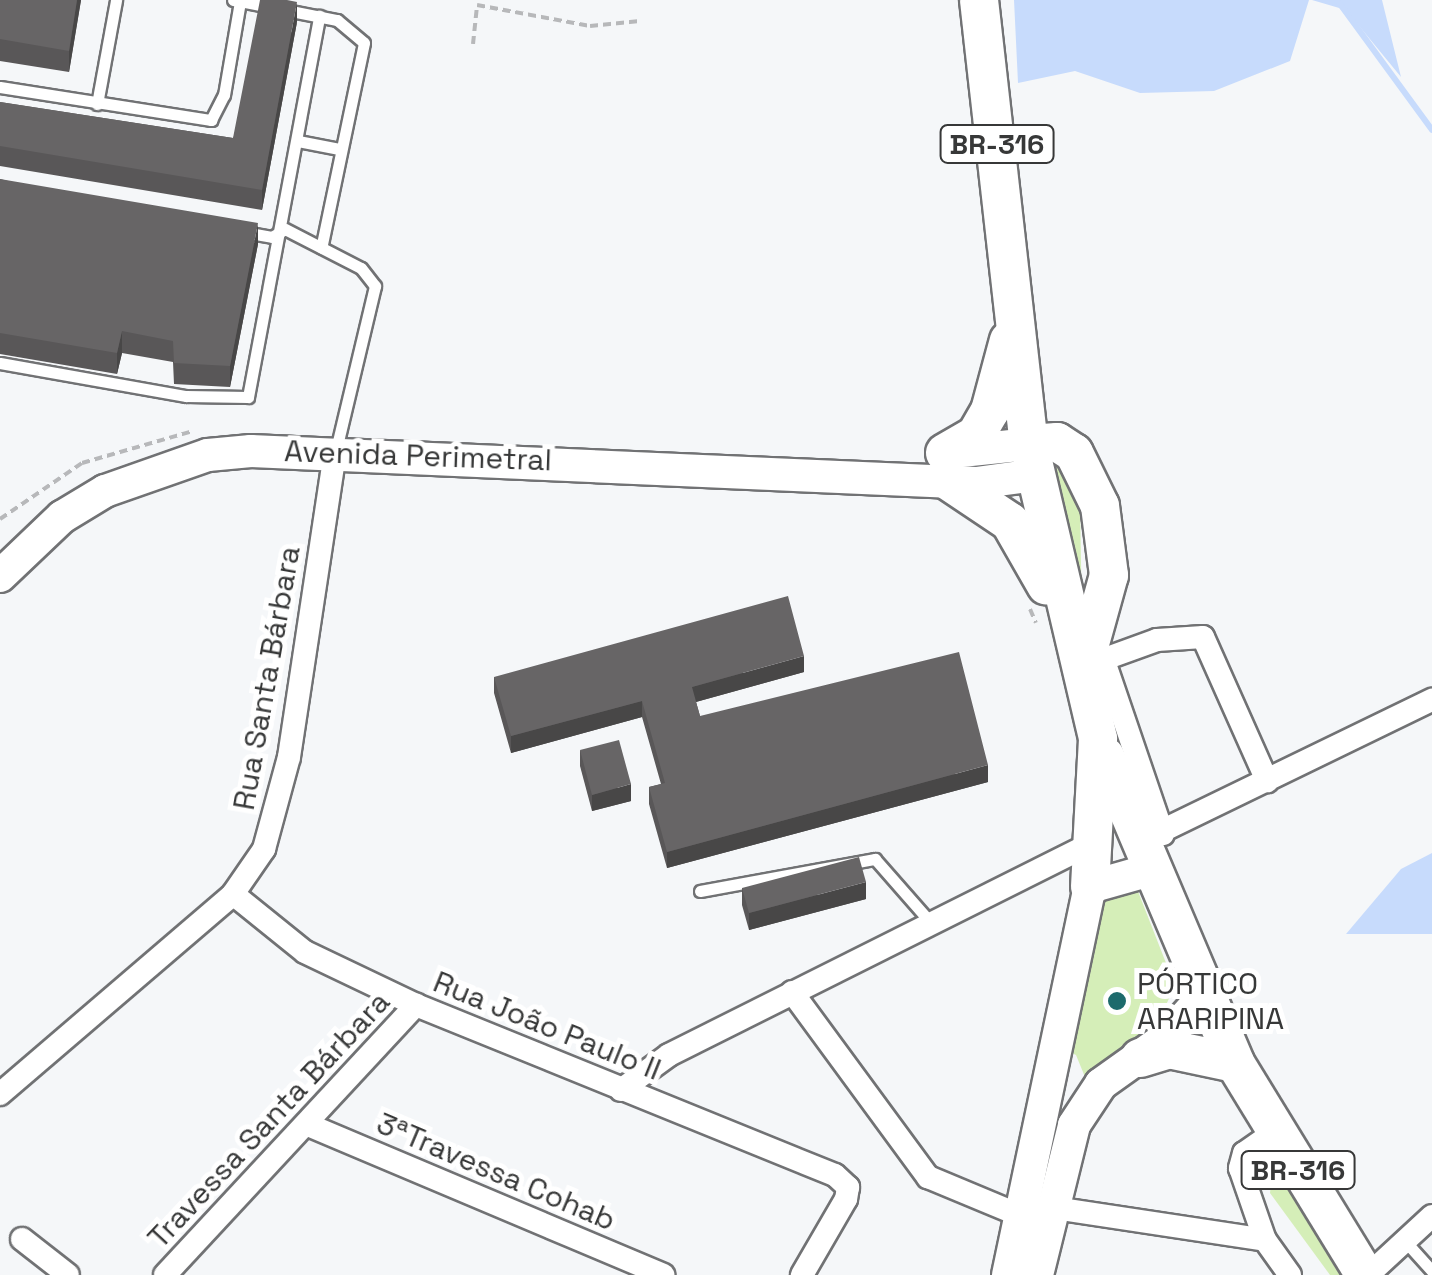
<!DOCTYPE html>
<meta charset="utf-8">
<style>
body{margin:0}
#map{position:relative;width:1432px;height:1275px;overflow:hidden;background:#f5f7f9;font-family:"Space Grotesk",sans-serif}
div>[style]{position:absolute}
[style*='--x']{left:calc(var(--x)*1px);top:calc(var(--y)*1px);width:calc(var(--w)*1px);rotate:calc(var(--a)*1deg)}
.green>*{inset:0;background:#d5eeb8}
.water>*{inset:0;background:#c7dbfc}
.stream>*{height:6px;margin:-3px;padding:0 3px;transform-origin:3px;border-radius:3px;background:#c7dbfc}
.path>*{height:4px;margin-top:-2px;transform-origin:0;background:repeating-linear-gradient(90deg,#b7b8ba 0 8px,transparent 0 13px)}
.roads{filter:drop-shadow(2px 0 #717274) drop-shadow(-2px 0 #717274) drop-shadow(0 2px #717274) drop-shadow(0 -2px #717274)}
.service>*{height:11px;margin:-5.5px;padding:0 5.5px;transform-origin:5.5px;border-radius:5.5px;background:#fff}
.minor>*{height:22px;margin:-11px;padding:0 11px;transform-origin:11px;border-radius:11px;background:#fff}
.secondary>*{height:32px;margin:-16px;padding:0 16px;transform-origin:16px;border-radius:16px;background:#fff}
.trunk>*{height:38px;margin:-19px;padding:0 19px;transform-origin:19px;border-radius:19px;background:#fff}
.wall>*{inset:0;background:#595758}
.shaded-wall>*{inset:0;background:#484747}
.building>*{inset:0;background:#676566}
.dots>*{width:28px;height:28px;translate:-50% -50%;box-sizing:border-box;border:5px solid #fff;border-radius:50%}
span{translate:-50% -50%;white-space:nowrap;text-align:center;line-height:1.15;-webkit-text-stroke:10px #fff;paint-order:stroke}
.shield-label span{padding:2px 8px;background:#fff;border:2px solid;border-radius:8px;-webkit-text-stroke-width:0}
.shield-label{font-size:28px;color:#373838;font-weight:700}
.street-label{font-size:30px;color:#373838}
.poi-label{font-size:30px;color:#373838}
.left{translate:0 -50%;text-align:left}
</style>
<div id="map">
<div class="green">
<div style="clip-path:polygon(1048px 453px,1080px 504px,1082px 621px)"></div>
<div style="clip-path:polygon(1132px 876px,1175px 986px,1155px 1028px,1085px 1077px,1076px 1055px,1059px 1047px,1098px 890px)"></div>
<div style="clip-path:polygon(1272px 1175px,1281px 1179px,1348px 1275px,1330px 1275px,1270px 1193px)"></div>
</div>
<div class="water">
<div style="clip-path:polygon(1014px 0,1309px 0,1290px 61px,1214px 91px,1140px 93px,1075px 71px,1018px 83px)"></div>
<div style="clip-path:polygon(1312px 0,1382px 0,1401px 77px,1346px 10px)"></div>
<div style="clip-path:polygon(1432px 853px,1432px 934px,1346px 934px,1401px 869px)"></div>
</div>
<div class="stream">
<div style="--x:1337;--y:0;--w:161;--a:53.8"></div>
</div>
<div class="path">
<div style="--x:473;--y:44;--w:39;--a:-84"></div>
<div style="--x:477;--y:5;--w:115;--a:10.5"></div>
<div style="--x:590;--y:26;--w:50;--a:-5.7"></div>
<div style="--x:0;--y:519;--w:99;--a:-34.3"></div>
<div style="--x:82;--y:463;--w:116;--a:-16.1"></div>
<div style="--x:1030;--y:609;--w:15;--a:67"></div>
</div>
<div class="roads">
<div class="service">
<div style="--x:240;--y:1;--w:99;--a:11.1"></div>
<div style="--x:337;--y:20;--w:35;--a:40"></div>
<div style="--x:364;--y:43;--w:209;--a:101.8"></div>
<div style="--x:0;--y:87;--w:214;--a:8.9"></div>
<div style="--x:211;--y:120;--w:28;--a:-63"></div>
<div style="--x:224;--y:95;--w:95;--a:-80.3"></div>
<div style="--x:240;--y:1;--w:7;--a:-172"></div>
<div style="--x:97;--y:104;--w:106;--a:-79.6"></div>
<div style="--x:298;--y:141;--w:42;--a:11"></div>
<div style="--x:244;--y:232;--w:28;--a:10"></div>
<div style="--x:272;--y:237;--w:15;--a:-32"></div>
<div style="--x:285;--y:229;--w:85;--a:27.2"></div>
<div style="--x:361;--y:268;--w:23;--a:52"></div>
<div style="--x:375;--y:286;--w:169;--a:103.4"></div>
<div style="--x:0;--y:363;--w:189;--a:10.1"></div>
<div style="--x:186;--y:396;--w:62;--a:0.9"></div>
<div style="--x:248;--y:397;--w:388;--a:-79.4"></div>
<div style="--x:700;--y:891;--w:178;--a:-10.4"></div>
<div style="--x:875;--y:859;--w:85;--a:48.8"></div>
<div style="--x:1405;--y:1241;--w:40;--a:48"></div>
</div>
<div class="minor">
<div style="--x:1103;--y:658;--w:186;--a:71.2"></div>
<div style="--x:1088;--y:665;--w:73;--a:-19.9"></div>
<div style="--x:1157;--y:640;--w:46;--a:-3.7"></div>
<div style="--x:1203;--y:637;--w:158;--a:66"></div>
<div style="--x:1139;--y:842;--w:326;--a:-25.9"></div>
<div style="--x:233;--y:894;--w:92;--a:38.9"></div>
<div style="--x:305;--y:952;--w:123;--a:25.5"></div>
<div style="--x:416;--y:1005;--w:452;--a:22.1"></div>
<div style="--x:835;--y:1175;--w:18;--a:43"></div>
<div style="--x:848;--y:1187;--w:12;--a:99"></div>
<div style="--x:846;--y:1199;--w:88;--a:120.1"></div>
<div style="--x:792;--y:992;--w:230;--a:53.7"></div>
<div style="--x:928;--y:1177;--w:96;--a:22.6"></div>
<div style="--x:621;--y:1090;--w:59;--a:-36.1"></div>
<div style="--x:669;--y:1055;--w:475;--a:-26.6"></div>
<div style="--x:0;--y:1094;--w:307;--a:-40.6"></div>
<div style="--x:233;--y:894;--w:55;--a:-55.4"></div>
<div style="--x:264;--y:849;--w:95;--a:-74.8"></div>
<div style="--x:289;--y:757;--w:306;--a:-81.4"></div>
<div style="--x:306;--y:1124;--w:388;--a:22.9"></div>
<div style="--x:1273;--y:1133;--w:35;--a:145"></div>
<div style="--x:1244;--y:1153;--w:16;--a:105"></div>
<div style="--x:1240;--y:1168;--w:76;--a:70.9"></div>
<div style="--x:1265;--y:1240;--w:43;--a:54.5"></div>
<div style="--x:1048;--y:1207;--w:219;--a:8.6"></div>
<div style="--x:22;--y:1239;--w:58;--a:38"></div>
<div style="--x:165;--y:1275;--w:369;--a:-47.1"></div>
<div style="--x:1368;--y:1275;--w:87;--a:-42.7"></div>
</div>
<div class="secondary">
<div style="--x:944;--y:453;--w:85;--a:-6"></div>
<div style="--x:0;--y:576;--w:86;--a:-43.6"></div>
<div style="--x:62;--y:517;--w:50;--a:-31.2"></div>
<div style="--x:105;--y:491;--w:109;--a:-19.3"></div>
<div style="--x:208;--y:455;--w:43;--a:-5.3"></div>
<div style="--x:251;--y:451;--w:726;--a:2.53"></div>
<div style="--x:976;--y:483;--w:61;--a:-7.6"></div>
<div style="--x:1008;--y:1275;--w:397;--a:-78.1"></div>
<div style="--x:1090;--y:887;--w:62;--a:-15.8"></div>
<div style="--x:1037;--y:1275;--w:154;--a:-76.1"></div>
<div style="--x:1074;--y:1125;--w:49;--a:-56.6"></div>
<div style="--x:1101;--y:1084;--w:81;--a:-35.5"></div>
<div style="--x:1167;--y:1037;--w:55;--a:-47.9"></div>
</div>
<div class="trunk">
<div style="--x:979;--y:0;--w:447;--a:83.6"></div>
<div style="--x:1029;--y:444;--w:303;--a:76.8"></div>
<div style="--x:1098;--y:739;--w:148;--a:93.1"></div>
<div style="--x:1029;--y:444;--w:28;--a:-4"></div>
<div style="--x:1057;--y:442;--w:20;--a:33"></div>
<div style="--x:1074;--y:453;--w:59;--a:63.9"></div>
<div style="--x:1100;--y:506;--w:70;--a:82.6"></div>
<div style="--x:1109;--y:575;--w:86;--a:105.5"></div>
<div style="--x:945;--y:453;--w:36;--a:-30"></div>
<div style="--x:976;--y:435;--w:28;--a:-60"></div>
<div style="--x:990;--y:411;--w:73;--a:-75"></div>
<div style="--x:944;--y:478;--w:79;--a:33.7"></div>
<div style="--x:1010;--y:522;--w:73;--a:60.3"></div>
<div style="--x:1105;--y:756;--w:333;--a:67"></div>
<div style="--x:1235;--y:1063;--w:249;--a:58.5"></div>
<div style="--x:1140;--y:1058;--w:30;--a:-17"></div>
<div style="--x:1169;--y:1049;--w:67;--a:12"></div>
</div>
</div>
<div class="wall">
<div style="clip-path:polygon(0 0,81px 0,69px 72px,0 61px)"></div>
<div style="clip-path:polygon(297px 22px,262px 210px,0 166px,0 102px,233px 138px)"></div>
<div style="clip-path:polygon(0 179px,258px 244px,230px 387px,174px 384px,173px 362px,122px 353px,117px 374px,0 354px)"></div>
<div style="clip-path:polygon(804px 672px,696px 702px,700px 716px,988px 782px,667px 868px,649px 804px,649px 787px,661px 784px,642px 717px,511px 753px,494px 693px,494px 677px)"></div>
<div style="clip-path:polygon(580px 750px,631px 801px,592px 811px,580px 766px)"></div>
<div style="clip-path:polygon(742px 888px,866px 899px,749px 930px,742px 905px)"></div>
</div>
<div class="shaded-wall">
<div style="clip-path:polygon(77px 0,81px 0,69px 72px,69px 51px)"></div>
<div style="clip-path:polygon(297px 2px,297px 22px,262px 210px,262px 190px)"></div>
<div style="clip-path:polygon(258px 223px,258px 244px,230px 387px,230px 366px)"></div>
<div style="clip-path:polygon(122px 331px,122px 353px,117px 374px,117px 353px)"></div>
<div style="clip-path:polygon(804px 656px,804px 672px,692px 703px,692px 687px)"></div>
<div style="clip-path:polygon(642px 701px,642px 717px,511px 753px,511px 736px)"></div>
<div style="clip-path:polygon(988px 765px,988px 782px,667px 868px,667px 852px)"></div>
<div style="clip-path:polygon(631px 784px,631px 801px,592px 811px,592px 795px)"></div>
<div style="clip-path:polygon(866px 882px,866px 899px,749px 930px,749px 913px)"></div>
</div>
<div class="building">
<div style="clip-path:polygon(0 0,77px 0,69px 51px,0 39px)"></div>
<div style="clip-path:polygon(260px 0,287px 0,297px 2px,262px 190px,0 146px,0 102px,233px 138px)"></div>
<div style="clip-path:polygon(0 179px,258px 223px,230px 366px,174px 363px,173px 341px,122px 331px,117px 353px,0 333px)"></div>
<div style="clip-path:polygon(788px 596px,804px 656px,692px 687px,700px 716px,959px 652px,988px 765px,667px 852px,649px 787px,665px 783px,642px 701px,511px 736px,494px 677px)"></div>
<div style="clip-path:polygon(619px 740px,631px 784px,592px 795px,580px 750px)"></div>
<div style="clip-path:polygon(859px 857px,866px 882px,749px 913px,742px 888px)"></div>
</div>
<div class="dots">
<div style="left:1117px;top:1001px;background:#1d6a6c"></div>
</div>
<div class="shield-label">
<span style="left:997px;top:144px">BR-316</span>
<span style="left:1298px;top:1170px">BR-316</span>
</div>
<div class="street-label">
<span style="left:418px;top:456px;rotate:2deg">Avenida Perimetral</span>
<span style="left:267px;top:678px;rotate:-80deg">Rua Santa Bárbara</span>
<span style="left:547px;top:1026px;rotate:22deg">Rua João Paulo II</span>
<span style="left:269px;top:1120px;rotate:-47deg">Travessa Santa Bárbara</span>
<span style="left:496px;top:1172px;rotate:23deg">3ªTravessa Cohab</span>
</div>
<div class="poi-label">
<span class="left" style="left:1137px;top:1001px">PÓRTICO<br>ARARIPINA</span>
</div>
</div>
